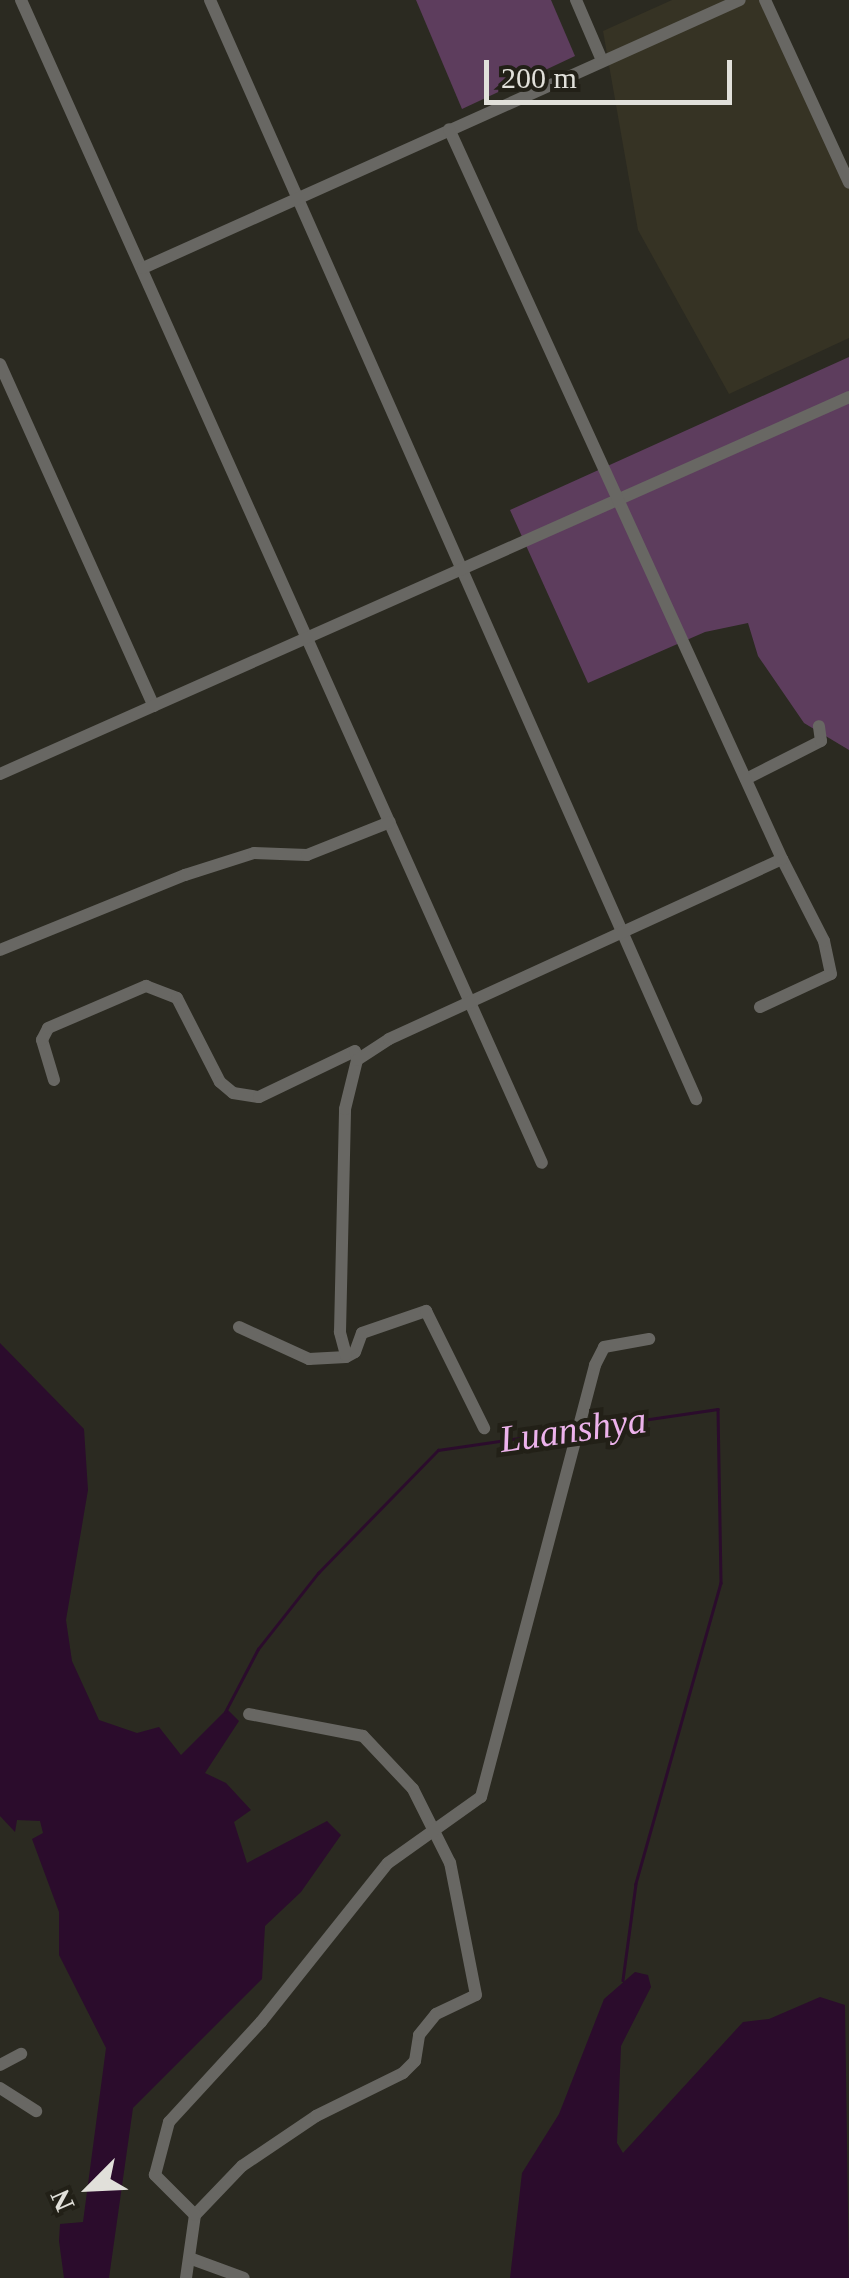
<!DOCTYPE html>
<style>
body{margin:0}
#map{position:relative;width:849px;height:2278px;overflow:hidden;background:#2b2a21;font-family:Georgia,serif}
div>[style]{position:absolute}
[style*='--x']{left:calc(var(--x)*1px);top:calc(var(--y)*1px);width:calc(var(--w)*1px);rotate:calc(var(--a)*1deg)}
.built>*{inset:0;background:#363324}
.green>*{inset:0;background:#5d3d5d}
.water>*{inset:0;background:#2b0c2c}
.stream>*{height:2.5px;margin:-1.25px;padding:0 1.25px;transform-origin:1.25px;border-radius:1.25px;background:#2b0c2c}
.minor>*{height:12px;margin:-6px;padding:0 6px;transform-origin:6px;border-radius:6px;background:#686763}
span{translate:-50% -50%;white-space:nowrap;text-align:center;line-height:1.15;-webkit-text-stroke:9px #222017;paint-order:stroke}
.water-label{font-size:38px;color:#ecb2eb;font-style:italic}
.north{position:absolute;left:40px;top:2138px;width:100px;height:100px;-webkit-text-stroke:8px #222017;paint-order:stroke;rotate:246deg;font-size:28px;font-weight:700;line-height:40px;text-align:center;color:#e1e0da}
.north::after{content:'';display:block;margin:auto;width:35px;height:45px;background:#e1e0da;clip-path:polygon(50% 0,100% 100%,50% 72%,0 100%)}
.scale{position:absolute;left:484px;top:60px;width:248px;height:45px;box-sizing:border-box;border:5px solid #e1e0da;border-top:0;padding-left:12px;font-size:30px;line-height:35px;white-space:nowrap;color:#e1e0da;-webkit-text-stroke:8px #222017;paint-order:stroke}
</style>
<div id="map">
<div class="built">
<div style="clip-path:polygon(672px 0,768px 0,849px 180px,849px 338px,729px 394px,638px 230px,603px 31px)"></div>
</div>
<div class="green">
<div style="clip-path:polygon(416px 0,551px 0,575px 56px,462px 109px)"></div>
<div style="clip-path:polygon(849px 357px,849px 750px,804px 723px,758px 656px,748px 623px,705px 632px,588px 683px,510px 510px)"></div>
</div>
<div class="water">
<div style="clip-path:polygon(0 1343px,84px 1429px,88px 1490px,66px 1620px,72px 1661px,99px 1720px,137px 1733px,159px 1727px,181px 1755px,227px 1709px,239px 1721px,205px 1773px,226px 1783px,251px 1810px,234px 1822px,247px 1863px,327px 1821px,341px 1835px,301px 1892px,265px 1926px,262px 1979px,133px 2108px,109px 2278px,64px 2278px,59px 2241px,60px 2224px,83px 2222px,106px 2048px,59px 1955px,59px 1912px,32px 1839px,43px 1833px,40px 1821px,17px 1820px,15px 1832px,0 1816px)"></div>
<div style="clip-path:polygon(635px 1972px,648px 1975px,651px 1987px,621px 2046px,617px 2143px,623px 2153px,743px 2022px,769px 2019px,820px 1997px,845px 2005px,849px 2278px,510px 2278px,522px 2173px,559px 2114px,604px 1999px)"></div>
</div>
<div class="stream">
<div style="--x:581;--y:1429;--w:138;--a:-8.3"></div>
<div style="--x:718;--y:1409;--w:174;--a:89"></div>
<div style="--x:721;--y:1583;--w:313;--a:105.8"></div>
<div style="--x:636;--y:1884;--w:97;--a:97.7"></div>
<div style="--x:225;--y:1712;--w:71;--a:-62.4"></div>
<div style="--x:258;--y:1649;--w:97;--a:-51.7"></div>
<div style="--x:318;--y:1573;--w:172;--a:-45.7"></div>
<div style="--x:438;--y:1450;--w:136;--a:-8.4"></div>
</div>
<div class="minor">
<div style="--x:21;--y:0;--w:1274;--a:65.87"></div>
<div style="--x:210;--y:0;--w:1202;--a:66.14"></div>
<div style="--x:576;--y:0;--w:63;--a:66.7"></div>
<div style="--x:765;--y:0;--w:201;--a:65.3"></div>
<div style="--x:143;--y:268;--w:654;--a:-24.18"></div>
<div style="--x:0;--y:364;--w:375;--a:65.8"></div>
<div style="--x:0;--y:774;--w:929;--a:-23.94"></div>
<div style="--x:746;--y:779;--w:84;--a:-26.9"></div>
<div style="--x:821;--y:741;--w:15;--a:-98"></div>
<div style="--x:0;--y:950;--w:200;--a:-22.1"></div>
<div style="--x:185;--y:875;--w:72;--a:-17.7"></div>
<div style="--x:254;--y:853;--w:53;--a:2.2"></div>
<div style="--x:307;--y:855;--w:89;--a:-21.7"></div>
<div style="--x:760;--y:1007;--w:78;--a:-24.9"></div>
<div style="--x:831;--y:974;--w:34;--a:-102"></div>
<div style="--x:824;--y:941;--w:92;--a:-117.1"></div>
<div style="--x:54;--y:1080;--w:42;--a:-106.7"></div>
<div style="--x:42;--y:1040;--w:13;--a:-63"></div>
<div style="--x:48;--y:1028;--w:107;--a:-23.2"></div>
<div style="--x:146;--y:986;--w:33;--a:21"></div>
<div style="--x:177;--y:998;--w:94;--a:62.9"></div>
<div style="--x:220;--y:1082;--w:17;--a:40"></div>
<div style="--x:233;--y:1093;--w:26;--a:9"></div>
<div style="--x:259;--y:1097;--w:106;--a:-25.6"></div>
<div style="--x:355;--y:1051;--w:9;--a:77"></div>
<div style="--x:239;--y:1327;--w:77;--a:24.6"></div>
<div style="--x:309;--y:1359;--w:37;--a:-3"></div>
<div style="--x:346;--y:1357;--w:10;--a:-29"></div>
<div style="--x:355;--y:1352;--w:20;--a:-70"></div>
<div style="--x:362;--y:1333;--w:68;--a:-19"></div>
<div style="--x:426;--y:1311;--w:131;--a:63.6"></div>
<div style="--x:346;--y:1355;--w:24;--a:-105"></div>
<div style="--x:340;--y:1332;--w:223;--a:-88.7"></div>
<div style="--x:345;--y:1109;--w:50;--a:-76.2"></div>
<div style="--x:357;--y:1060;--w:38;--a:-33"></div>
<div style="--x:389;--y:1039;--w:432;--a:-24.6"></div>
<div style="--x:782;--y:859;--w:802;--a:-114.52"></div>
<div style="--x:0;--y:2065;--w:24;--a:-28"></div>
<div style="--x:0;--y:2088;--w:43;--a:32.6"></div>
<div style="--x:195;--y:2215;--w:68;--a:-46.2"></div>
<div style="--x:242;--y:2166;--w:89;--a:-34"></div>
<div style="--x:316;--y:2116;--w:97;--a:-26.3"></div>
<div style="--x:403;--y:2073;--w:17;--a:-45"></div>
<div style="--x:415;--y:2061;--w:26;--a:-81"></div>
<div style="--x:419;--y:2035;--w:27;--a:-51"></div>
<div style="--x:436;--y:2014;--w:44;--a:-25.4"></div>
<div style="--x:476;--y:1995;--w:135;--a:-101.1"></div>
<div style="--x:450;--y:1863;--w:83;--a:-116.6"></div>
<div style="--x:413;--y:1789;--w:73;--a:-133.3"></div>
<div style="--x:363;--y:1736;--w:116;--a:-169.1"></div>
<div style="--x:192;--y:2259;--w:55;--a:20.1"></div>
<div style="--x:186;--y:2278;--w:64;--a:-81.9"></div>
<div style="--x:195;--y:2215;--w:57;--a:-135"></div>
<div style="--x:155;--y:2175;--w:55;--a:-75.2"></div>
<div style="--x:169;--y:2122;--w:136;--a:-47.4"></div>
<div style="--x:261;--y:2022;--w:203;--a:-51.4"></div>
<div style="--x:388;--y:1863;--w:114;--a:-35.4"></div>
<div style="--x:481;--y:1797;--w:447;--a:-75.2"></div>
<div style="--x:595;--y:1365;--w:20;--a:-63"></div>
<div style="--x:604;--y:1347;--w:46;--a:-10.1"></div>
</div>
<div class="water-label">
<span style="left:573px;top:1430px;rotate:-8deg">Luanshya</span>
</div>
<div class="north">N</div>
<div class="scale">200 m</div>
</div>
